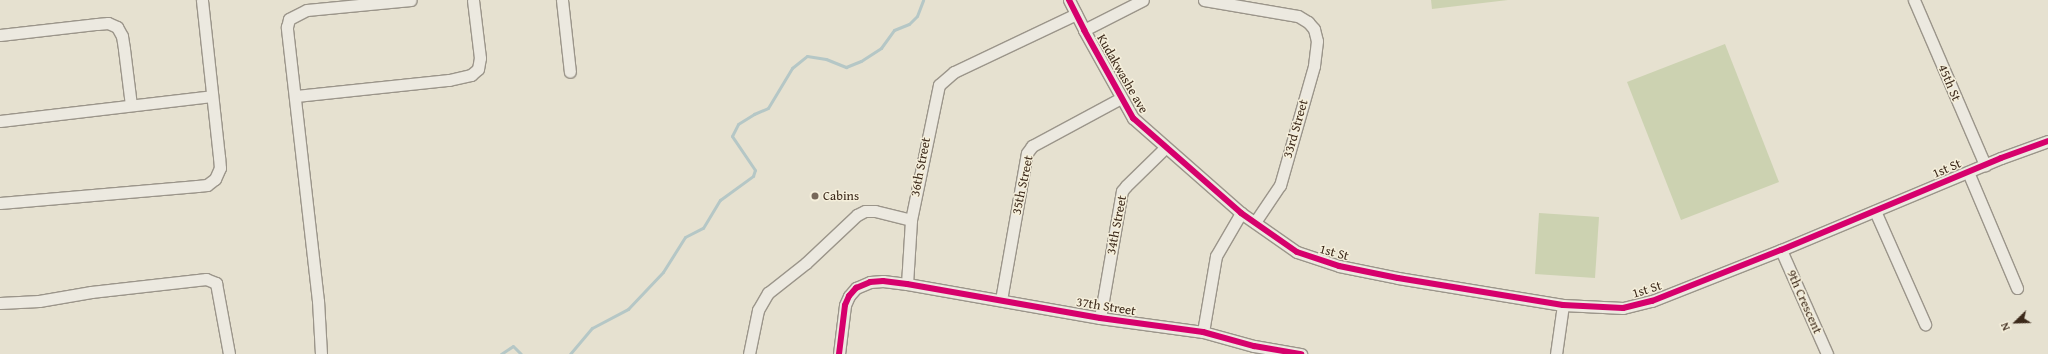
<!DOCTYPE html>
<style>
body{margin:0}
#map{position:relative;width:2048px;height:354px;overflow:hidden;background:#e6e1d0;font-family:"Gentium Book Plus",serif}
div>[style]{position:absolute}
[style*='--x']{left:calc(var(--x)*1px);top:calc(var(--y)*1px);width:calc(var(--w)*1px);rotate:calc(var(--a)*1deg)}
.green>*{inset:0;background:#ccd2b1}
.stream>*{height:3px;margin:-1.5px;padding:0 1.5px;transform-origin:1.5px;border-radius:1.5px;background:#b5c7c6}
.roads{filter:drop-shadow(1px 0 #9b958a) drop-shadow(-1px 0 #9b958a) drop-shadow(0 1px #9b958a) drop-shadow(0 -1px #9b958a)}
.street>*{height:11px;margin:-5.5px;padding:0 5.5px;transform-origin:5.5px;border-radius:5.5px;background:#ece9e0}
.cycleway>*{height:6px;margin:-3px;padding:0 3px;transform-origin:3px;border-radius:3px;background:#d6006c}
.dots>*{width:11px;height:11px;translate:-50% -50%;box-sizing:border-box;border:2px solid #f5efdb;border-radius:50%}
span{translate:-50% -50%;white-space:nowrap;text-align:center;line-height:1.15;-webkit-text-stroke:3px #f5efdb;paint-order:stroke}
.street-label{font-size:13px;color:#3c291a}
.poi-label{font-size:13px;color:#3c291a}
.left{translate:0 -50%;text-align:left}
.north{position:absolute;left:1996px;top:302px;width:40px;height:40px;-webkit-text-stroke:3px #f5efdb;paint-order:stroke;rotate:247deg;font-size:11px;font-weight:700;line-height:16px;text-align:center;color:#3c291a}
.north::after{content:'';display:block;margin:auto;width:14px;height:18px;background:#3c291a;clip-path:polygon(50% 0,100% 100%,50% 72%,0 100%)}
</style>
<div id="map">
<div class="green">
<div style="clip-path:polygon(1431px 0,1508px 0,1432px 9px)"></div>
<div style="clip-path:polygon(1725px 44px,1779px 182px,1681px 220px,1627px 82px)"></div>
<div style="clip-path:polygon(1539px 213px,1599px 217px,1595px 278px,1535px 274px)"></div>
</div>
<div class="stream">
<div style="--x:501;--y:354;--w:14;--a:-34"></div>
<div style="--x:513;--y:346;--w:11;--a:45"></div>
<div style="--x:570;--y:354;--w:34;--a:-50"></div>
<div style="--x:592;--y:328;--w:41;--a:-27.8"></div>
<div style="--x:628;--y:309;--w:51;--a:-46.6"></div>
<div style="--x:663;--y:272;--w:41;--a:-57.8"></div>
<div style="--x:685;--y:237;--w:20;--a:-27"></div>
<div style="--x:703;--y:228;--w:33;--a:-59"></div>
<div style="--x:720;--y:200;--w:41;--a:-36"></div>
<div style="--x:753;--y:176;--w:6;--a:-72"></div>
<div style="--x:755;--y:170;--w:41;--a:-124.1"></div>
<div style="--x:732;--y:136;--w:13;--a:-63"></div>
<div style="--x:738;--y:124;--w:19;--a:-32"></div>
<div style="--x:754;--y:114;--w:15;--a:-23"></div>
<div style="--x:768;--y:108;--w:47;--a:-59"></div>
<div style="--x:792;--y:68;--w:19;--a:-39"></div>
<div style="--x:807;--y:56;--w:19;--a:9"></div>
<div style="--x:826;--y:59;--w:22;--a:22"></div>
<div style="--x:846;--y:67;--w:16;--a:-22"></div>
<div style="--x:861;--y:61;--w:24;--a:-33"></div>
<div style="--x:881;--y:48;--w:22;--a:-54"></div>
<div style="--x:894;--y:30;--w:16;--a:-22"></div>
<div style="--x:909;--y:24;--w:11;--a:-45"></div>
<div style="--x:917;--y:16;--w:17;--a:-69"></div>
</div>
<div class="roads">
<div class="street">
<div style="--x:562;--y:0;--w:72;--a:83.7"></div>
<div style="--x:1069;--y:0;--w:34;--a:63"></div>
<div style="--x:1084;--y:30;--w:101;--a:60.9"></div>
<div style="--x:1133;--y:118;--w:144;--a:41.3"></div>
<div style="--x:1241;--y:213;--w:68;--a:34.9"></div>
<div style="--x:1297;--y:252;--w:44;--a:18.4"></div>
<div style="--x:1339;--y:266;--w:60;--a:11.5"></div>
<div style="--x:1398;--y:278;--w:167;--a:9.3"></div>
<div style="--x:1563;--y:305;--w:60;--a:2.9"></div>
<div style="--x:1623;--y:308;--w:30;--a:-14"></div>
<div style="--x:1652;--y:301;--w:139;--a:-21.6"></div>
<div style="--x:1781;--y:250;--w:238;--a:-22.7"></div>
<div style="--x:2001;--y:158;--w:50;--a:-19.9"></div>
<div style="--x:1204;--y:0;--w:95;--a:9.7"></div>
<div style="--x:1298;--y:16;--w:12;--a:31"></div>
<div style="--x:1308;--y:22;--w:9;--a:49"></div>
<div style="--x:1314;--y:29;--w:12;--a:76"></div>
<div style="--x:1317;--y:41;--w:25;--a:97"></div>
<div style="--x:1314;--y:66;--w:124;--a:105.9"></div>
<div style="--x:1280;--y:185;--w:45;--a:124"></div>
<div style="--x:1914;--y:0;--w:180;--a:66.7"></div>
<div style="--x:1084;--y:30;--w:66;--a:-27"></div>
<div style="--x:0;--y:35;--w:98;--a:-6.5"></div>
<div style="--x:97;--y:24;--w:11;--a:-5"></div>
<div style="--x:108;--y:23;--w:10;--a:24"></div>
<div style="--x:117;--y:27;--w:10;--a:61"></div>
<div style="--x:122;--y:36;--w:13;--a:81"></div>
<div style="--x:124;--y:49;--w:56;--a:82.9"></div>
<div style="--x:296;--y:96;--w:154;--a:-6"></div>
<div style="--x:449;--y:80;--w:23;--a:-13"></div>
<div style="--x:471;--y:75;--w:9;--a:-41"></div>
<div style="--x:478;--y:69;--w:11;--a:-80"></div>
<div style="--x:480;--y:58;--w:58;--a:-96.9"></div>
<div style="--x:0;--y:121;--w:213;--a:-6.7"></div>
<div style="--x:1968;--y:172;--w:126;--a:67.1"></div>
<div style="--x:0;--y:203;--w:198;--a:-4.9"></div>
<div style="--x:197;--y:186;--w:10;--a:-6"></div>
<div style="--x:207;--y:185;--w:10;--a:-37"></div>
<div style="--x:215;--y:179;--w:12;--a:-66"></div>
<div style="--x:220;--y:168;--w:11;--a:-95"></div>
<div style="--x:219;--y:157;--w:158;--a:-96.2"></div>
<div style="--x:1875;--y:211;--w:124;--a:66.1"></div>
<div style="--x:1781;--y:250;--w:114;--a:66.1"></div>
<div style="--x:907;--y:284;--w:64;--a:-86.4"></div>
<div style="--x:911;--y:220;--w:138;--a:-78.3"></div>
<div style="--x:939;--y:85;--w:20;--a:-41"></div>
<div style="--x:954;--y:72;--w:135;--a:-25.4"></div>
<div style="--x:1001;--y:300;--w:149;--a:-80"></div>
<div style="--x:1027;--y:153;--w:9;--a:-54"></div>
<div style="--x:1032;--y:146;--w:101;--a:-28.3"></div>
<div style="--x:0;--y:303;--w:39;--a:-3"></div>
<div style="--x:39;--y:301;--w:53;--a:-9.8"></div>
<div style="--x:91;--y:292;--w:116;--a:-6.4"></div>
<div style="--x:206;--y:279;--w:11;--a:22"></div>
<div style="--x:216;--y:283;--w:72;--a:79.6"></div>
<div style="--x:1100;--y:318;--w:129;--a:-80.2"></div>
<div style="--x:1122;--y:191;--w:6;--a:-51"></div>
<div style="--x:1126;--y:186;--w:54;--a:-44.3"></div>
<div style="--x:1203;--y:332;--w:77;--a:-80.3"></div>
<div style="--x:1216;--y:256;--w:50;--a:-59.8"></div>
<div style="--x:321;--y:354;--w:53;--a:-93.2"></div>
<div style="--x:318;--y:301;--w:276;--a:-96.5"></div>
<div style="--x:287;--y:27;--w:8;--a:-76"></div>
<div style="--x:289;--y:19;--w:20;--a:-27"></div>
<div style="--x:307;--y:10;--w:104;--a:-5.5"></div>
<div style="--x:749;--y:354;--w:45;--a:-78.4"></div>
<div style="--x:758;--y:310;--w:20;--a:-60"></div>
<div style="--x:768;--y:293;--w:48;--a:-38.3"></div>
<div style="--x:806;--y:263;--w:70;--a:-43.3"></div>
<div style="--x:857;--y:215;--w:9;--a:-27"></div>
<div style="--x:865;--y:211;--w:10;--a:0"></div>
<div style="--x:875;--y:211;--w:37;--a:14"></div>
<div style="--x:839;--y:354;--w:49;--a:-83"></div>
<div style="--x:845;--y:305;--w:10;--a:-66"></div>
<div style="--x:849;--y:296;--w:11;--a:-49"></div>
<div style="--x:856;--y:288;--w:15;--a:-23"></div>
<div style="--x:870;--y:282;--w:13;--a:-4"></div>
<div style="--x:883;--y:281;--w:24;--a:7"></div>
<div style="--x:907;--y:284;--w:196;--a:10"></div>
<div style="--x:1100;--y:318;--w:104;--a:7.7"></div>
<div style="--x:1203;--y:332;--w:53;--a:15.4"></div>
<div style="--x:1254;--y:346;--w:48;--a:9.7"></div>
<div style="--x:1556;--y:354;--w:49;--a:-81.9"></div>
</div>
</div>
<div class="cycleway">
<div style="--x:1069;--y:0;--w:34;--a:63"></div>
<div style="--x:1084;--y:30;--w:101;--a:60.9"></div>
<div style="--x:1133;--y:118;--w:144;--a:41.3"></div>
<div style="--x:1241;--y:213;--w:68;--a:34.9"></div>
<div style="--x:1297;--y:252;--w:44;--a:18.4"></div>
<div style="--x:1339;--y:266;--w:60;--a:11.5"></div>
<div style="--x:1398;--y:278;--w:167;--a:9.3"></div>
<div style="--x:1563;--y:305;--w:60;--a:2.9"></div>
<div style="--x:1623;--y:308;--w:30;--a:-14"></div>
<div style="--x:1652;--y:301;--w:139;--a:-21.6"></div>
<div style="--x:1781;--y:250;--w:238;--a:-22.7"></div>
<div style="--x:2001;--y:158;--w:50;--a:-19.9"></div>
<div style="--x:839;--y:354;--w:49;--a:-83"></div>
<div style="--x:845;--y:305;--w:10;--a:-66"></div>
<div style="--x:849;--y:296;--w:11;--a:-49"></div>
<div style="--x:856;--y:288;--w:15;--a:-23"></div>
<div style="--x:870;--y:282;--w:13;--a:-4"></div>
<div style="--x:883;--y:281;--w:24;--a:7"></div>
<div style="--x:907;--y:284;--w:196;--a:10"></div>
<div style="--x:1100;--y:318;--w:104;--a:7.7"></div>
<div style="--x:1203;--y:332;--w:53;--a:15.4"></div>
<div style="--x:1254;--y:346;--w:48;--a:9.7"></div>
</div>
<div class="dots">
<div style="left:815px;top:196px;background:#78695a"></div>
</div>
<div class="street-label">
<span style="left:1122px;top:74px;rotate:60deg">Kudakwashe ave</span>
<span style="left:1949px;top:83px;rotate:67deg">45th St</span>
<span style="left:1296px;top:129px;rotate:-74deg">33rd Street</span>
<span style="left:921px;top:167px;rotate:-79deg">36th Street</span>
<span style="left:1947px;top:169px;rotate:-23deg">1st St</span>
<span style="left:1023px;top:185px;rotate:-78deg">35th Street</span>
<span style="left:1117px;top:225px;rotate:-79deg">34th Street</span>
<span style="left:1334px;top:253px;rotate:15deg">1st St</span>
<span style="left:1647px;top:290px;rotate:-17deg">1st St</span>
<span style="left:1804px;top:302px;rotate:66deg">9th Crescent</span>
<span style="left:1106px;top:307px;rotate:9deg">37th Street</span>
</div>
<div class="poi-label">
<span class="left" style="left:823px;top:196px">Cabins</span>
</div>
<div class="north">N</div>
</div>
